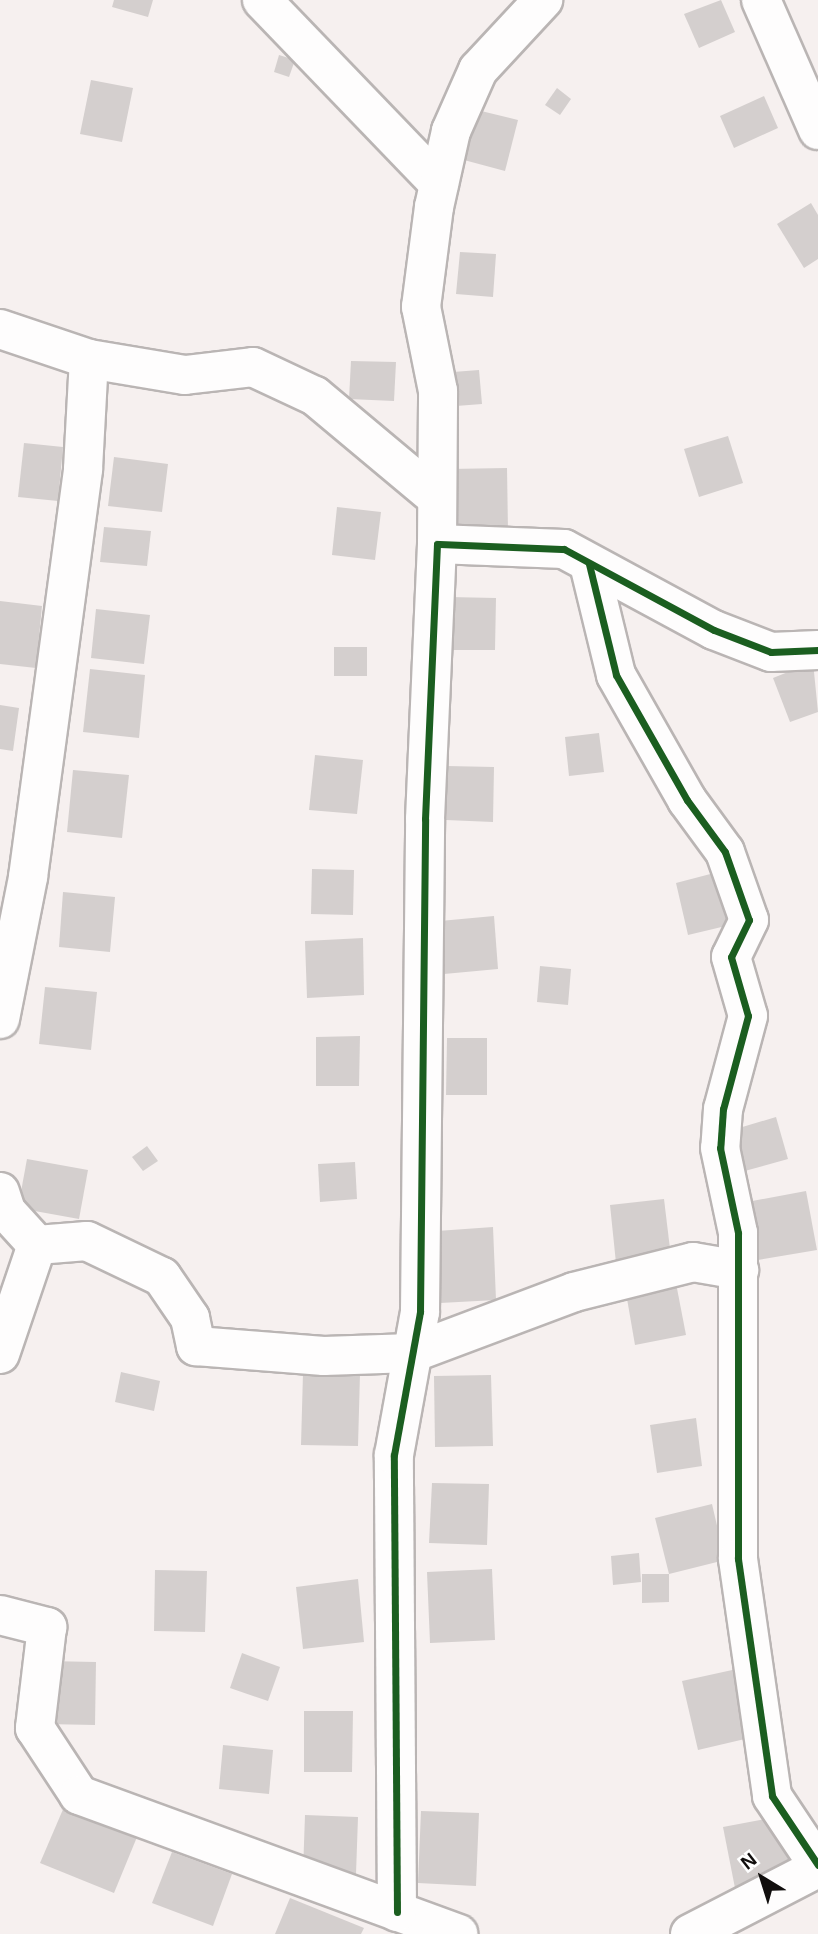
<!DOCTYPE html>
<style>
body{margin:0}
#map{position:relative;width:818px;height:1934px;overflow:hidden;background:#f6f0ef;font-family:Helvetica,sans-serif}
div>[style]{position:absolute}
[style*='--x']{left:calc(var(--x)*1px);top:calc(var(--y)*1px);width:calc(var(--w)*1px);rotate:calc(var(--a)*1deg)}
.building>*{inset:0;background:#d4cfce}
.roads{filter:drop-shadow(2px 0 #bab5b4) drop-shadow(-2px 0 #bab5b4) drop-shadow(0 2px #bab5b4) drop-shadow(0 -2px #bab5b4)}
.minor>*{height:38px;margin:-19px;padding:0 19px;transform-origin:19px;border-radius:19px;background:#fefdfd}
.cycleway>*{height:7px;margin:-3.5px;padding:0 3.5px;transform-origin:3.5px;border-radius:3.5px;background:#1b5e20}
span{translate:-50% -50%;white-space:nowrap;text-align:center;line-height:1.15;-webkit-text-stroke:5px #fff;paint-order:stroke}
.north{position:absolute;left:727px;top:1843px;width:70px;height:70px;-webkit-text-stroke:5px #fff;paint-order:stroke;rotate:322deg;font-size:19px;font-weight:700;line-height:28px;text-align:center;color:#110e0d}
.north::after{content:'';display:block;margin:auto;width:24px;height:32px;background:#110e0d;clip-path:polygon(50% 0,100% 100%,50% 72%,0 100%)}
</style>
<div id="map">
<div class="building">
<div style="clip-path:polygon(114px 0,153px 0,148px 17px,112px 7px)"></div>
<div style="clip-path:polygon(721px 0,735px 32px,699px 48px,684px 14px)"></div>
<div style="clip-path:polygon(279px 55px,295px 60px,289px 77px,274px 72px)"></div>
<div style="clip-path:polygon(91px 80px,133px 88px,122px 142px,80px 134px)"></div>
<div style="clip-path:polygon(557px 88px,571px 99px,560px 115px,545px 105px)"></div>
<div style="clip-path:polygon(764px 96px,778px 128px,734px 148px,720px 116px)"></div>
<div style="clip-path:polygon(477px 110px,518px 120px,505px 171px,464px 160px)"></div>
<div style="clip-path:polygon(811px 203px,818px 215px,818px 259px,804px 268px,777px 224px)"></div>
<div style="clip-path:polygon(460px 252px,496px 254px,493px 297px,456px 294px)"></div>
<div style="clip-path:polygon(351px 361px,396px 362px,394px 401px,349px 399px)"></div>
<div style="clip-path:polygon(479px 370px,482px 404px,456px 406px,453px 372px)"></div>
<div style="clip-path:polygon(728px 436px,743px 483px,699px 497px,684px 449px)"></div>
<div style="clip-path:polygon(24px 443px,63px 447px,58px 501px,18px 497px)"></div>
<div style="clip-path:polygon(114px 457px,168px 464px,162px 512px,108px 506px)"></div>
<div style="clip-path:polygon(507px 468px,508px 531px,450px 532px,449px 469px)"></div>
<div style="clip-path:polygon(337px 507px,381px 512px,375px 560px,332px 555px)"></div>
<div style="clip-path:polygon(104px 527px,151px 531px,147px 566px,100px 562px)"></div>
<div style="clip-path:polygon(449px 597px,496px 598px,495px 650px,448px 650px)"></div>
<div style="clip-path:polygon(0 601px,42px 606px,36px 668px,0 664px)"></div>
<div style="clip-path:polygon(96px 609px,150px 615px,144px 664px,91px 658px)"></div>
<div style="clip-path:polygon(334px 647px,367px 647px,367px 676px,334px 676px)"></div>
<div style="clip-path:polygon(813px 662px,818px 712px,790px 722px,773px 678px)"></div>
<div style="clip-path:polygon(90px 669px,145px 675px,139px 738px,83px 732px)"></div>
<div style="clip-path:polygon(0 705px,19px 708px,13px 751px,0 749px)"></div>
<div style="clip-path:polygon(599px 733px,604px 772px,569px 776px,565px 737px)"></div>
<div style="clip-path:polygon(315px 755px,363px 760px,357px 814px,309px 810px)"></div>
<div style="clip-path:polygon(447px 766px,494px 767px,493px 822px,446px 820px)"></div>
<div style="clip-path:polygon(73px 770px,129px 775px,122px 838px,67px 832px)"></div>
<div style="clip-path:polygon(312px 869px,354px 870px,353px 915px,311px 914px)"></div>
<div style="clip-path:polygon(718px 872px,730px 925px,688px 935px,676px 883px)"></div>
<div style="clip-path:polygon(63px 892px,115px 897px,110px 952px,59px 947px)"></div>
<div style="clip-path:polygon(494px 916px,498px 969px,444px 974px,440px 921px)"></div>
<div style="clip-path:polygon(363px 938px,364px 995px,307px 998px,305px 941px)"></div>
<div style="clip-path:polygon(540px 966px,571px 969px,568px 1005px,537px 1002px)"></div>
<div style="clip-path:polygon(45px 987px,97px 992px,91px 1050px,39px 1044px)"></div>
<div style="clip-path:polygon(360px 1036px,359px 1086px,316px 1086px,316px 1037px)"></div>
<div style="clip-path:polygon(447px 1038px,487px 1038px,487px 1095px,446px 1095px)"></div>
<div style="clip-path:polygon(776px 1117px,788px 1159px,741px 1172px,729px 1131px)"></div>
<div style="clip-path:polygon(147px 1146px,158px 1161px,143px 1171px,132px 1157px)"></div>
<div style="clip-path:polygon(27px 1159px,88px 1170px,79px 1219px,18px 1208px)"></div>
<div style="clip-path:polygon(355px 1162px,357px 1199px,320px 1202px,318px 1164px)"></div>
<div style="clip-path:polygon(806px 1191px,817px 1250px,758px 1260px,747px 1202px)"></div>
<div style="clip-path:polygon(664px 1199px,671px 1257px,616px 1263px,610px 1205px)"></div>
<div style="clip-path:polygon(493px 1227px,496px 1300px,440px 1303px,437px 1231px)"></div>
<div style="clip-path:polygon(675px 1278px,686px 1335px,635px 1345px,625px 1287px)"></div>
<div style="clip-path:polygon(121px 1372px,160px 1381px,154px 1411px,115px 1402px)"></div>
<div style="clip-path:polygon(303px 1373px,360px 1374px,358px 1446px,301px 1445px)"></div>
<div style="clip-path:polygon(491px 1375px,493px 1446px,435px 1447px,434px 1376px)"></div>
<div style="clip-path:polygon(696px 1418px,702px 1466px,657px 1473px,650px 1425px)"></div>
<div style="clip-path:polygon(432px 1483px,489px 1484px,487px 1545px,429px 1543px)"></div>
<div style="clip-path:polygon(712px 1504px,725px 1560px,669px 1574px,655px 1518px)"></div>
<div style="clip-path:polygon(639px 1553px,641px 1582px,613px 1585px,611px 1556px)"></div>
<div style="clip-path:polygon(492px 1569px,495px 1640px,430px 1643px,427px 1572px)"></div>
<div style="clip-path:polygon(155px 1570px,207px 1571px,205px 1632px,154px 1631px)"></div>
<div style="clip-path:polygon(642px 1574px,669px 1574px,669px 1602px,642px 1603px)"></div>
<div style="clip-path:polygon(358px 1579px,364px 1642px,303px 1649px,296px 1587px)"></div>
<div style="clip-path:polygon(242px 1653px,280px 1667px,268px 1701px,230px 1688px)"></div>
<div style="clip-path:polygon(47px 1661px,96px 1662px,95px 1725px,45px 1724px)"></div>
<div style="clip-path:polygon(746px 1667px,762px 1735px,698px 1750px,682px 1681px)"></div>
<div style="clip-path:polygon(304px 1711px,353px 1711px,352px 1772px,304px 1772px)"></div>
<div style="clip-path:polygon(223px 1745px,273px 1750px,269px 1794px,219px 1789px)"></div>
<div style="clip-path:polygon(64px 1807px,137px 1837px,114px 1893px,40px 1863px)"></div>
<div style="clip-path:polygon(421px 1811px,479px 1813px,476px 1886px,418px 1883px)"></div>
<div style="clip-path:polygon(305px 1815px,358px 1817px,356px 1874px,303px 1872px)"></div>
<div style="clip-path:polygon(781px 1816px,793px 1876px,735px 1888px,723px 1827px)"></div>
<div style="clip-path:polygon(172px 1852px,232px 1874px,213px 1926px,152px 1903px)"></div>
<div style="clip-path:polygon(290px 1898px,364px 1928px,361px 1934px,275px 1934px)"></div>
</div>
<div class="roads">
<div class="minor">
<div style="--x:262;--y:0;--w:255;--a:46.1"></div>
<div style="--x:761;--y:0;--w:142;--a:66.3"></div>
<div style="--x:0;--y:329;--w:94;--a:18.6"></div>
<div style="--x:89;--y:359;--w:97;--a:9.5"></div>
<div style="--x:185;--y:375;--w:68;--a:-6.7"></div>
<div style="--x:253;--y:367;--w:68;--a:25.1"></div>
<div style="--x:315;--y:396;--w:159;--a:39.9"></div>
<div style="--x:437;--y:544;--w:153;--a:-89.6"></div>
<div style="--x:438;--y:391;--w:86;--a:-101.4"></div>
<div style="--x:421;--y:307;--w:101;--a:-82.6"></div>
<div style="--x:434;--y:207;--w:78;--a:-77.4"></div>
<div style="--x:451;--y:131;--w:67;--a:-66.1"></div>
<div style="--x:478;--y:70;--w:96;--a:-47.1"></div>
<div style="--x:589;--y:564;--w:114;--a:76.3"></div>
<div style="--x:616;--y:675;--w:144;--a:60.4"></div>
<div style="--x:687;--y:800;--w:64;--a:53.8"></div>
<div style="--x:725;--y:852;--w:72;--a:70.6"></div>
<div style="--x:749;--y:920;--w:41;--a:115.9"></div>
<div style="--x:731;--y:957;--w:61;--a:73.9"></div>
<div style="--x:748;--y:1016;--w:96;--a:105"></div>
<div style="--x:723;--y:1109;--w:39;--a:94"></div>
<div style="--x:720;--y:1148;--w:87;--a:78"></div>
<div style="--x:738;--y:1233;--w:326;--a:90"></div>
<div style="--x:738;--y:1559;--w:239;--a:81.8"></div>
<div style="--x:772;--y:1796;--w:83;--a:56.3"></div>
<div style="--x:0;--y:1019;--w:145;--a:-78.8"></div>
<div style="--x:28;--y:877;--w:412;--a:-82.3"></div>
<div style="--x:83;--y:469;--w:110;--a:-86.9"></div>
<div style="--x:0;--y:1192;--w:20;--a:72"></div>
<div style="--x:6;--y:1211;--w:46;--a:47.6"></div>
<div style="--x:0;--y:1354;--w:115;--a:-71.3"></div>
<div style="--x:37;--y:1245;--w:50;--a:-4.6"></div>
<div style="--x:87;--y:1241;--w:83;--a:25.6"></div>
<div style="--x:162;--y:1277;--w:50;--a:55.7"></div>
<div style="--x:190;--y:1318;--w:29;--a:78"></div>
<div style="--x:196;--y:1346;--w:128;--a:4.5"></div>
<div style="--x:324;--y:1356;--w:88;--a:-2"></div>
<div style="--x:412;--y:1353;--w:173;--a:-20.6"></div>
<div style="--x:574;--y:1292;--w:123;--a:-14.1"></div>
<div style="--x:693;--y:1262;--w:47;--a:9.9"></div>
<div style="--x:0;--y:1615;--w:49;--a:14.3"></div>
<div style="--x:47;--y:1627;--w:102;--a:96.8"></div>
<div style="--x:35;--y:1728;--w:80;--a:56.7"></div>
<div style="--x:79;--y:1795;--w:404;--a:20.1"></div>
<div style="--x:397;--y:1912;--w:457;--a:-90.4"></div>
<div style="--x:394;--y:1455;--w:145;--a:-79.7"></div>
<div style="--x:420;--y:1312;--w:493;--a:-89.4"></div>
<div style="--x:425;--y:819;--w:275;--a:-87.5"></div>
<div style="--x:437;--y:544;--w:127;--a:2.3"></div>
<div style="--x:564;--y:549;--w:170;--a:28.4"></div>
<div style="--x:714;--y:630;--w:61;--a:21.1"></div>
<div style="--x:771;--y:652;--w:47;--a:-2.4"></div>
<div style="--x:690;--y:1934;--w:144;--a:-27.3"></div>
</div>
</div>
<div class="cycleway">
<div style="--x:589;--y:564;--w:114;--a:76.3"></div>
<div style="--x:616;--y:675;--w:144;--a:60.4"></div>
<div style="--x:687;--y:800;--w:64;--a:53.8"></div>
<div style="--x:725;--y:852;--w:72;--a:70.6"></div>
<div style="--x:749;--y:920;--w:41;--a:115.9"></div>
<div style="--x:731;--y:957;--w:61;--a:73.9"></div>
<div style="--x:748;--y:1016;--w:96;--a:105"></div>
<div style="--x:723;--y:1109;--w:39;--a:94"></div>
<div style="--x:720;--y:1148;--w:87;--a:78"></div>
<div style="--x:738;--y:1233;--w:326;--a:90"></div>
<div style="--x:738;--y:1559;--w:239;--a:81.8"></div>
<div style="--x:772;--y:1796;--w:83;--a:56.3"></div>
<div style="--x:397;--y:1912;--w:457;--a:-90.4"></div>
<div style="--x:394;--y:1455;--w:145;--a:-79.7"></div>
<div style="--x:420;--y:1312;--w:493;--a:-89.4"></div>
<div style="--x:425;--y:819;--w:275;--a:-87.5"></div>
<div style="--x:437;--y:544;--w:127;--a:2.3"></div>
<div style="--x:564;--y:549;--w:170;--a:28.4"></div>
<div style="--x:714;--y:630;--w:61;--a:21.1"></div>
<div style="--x:771;--y:652;--w:47;--a:-2.4"></div>
</div>
<div class="north">N</div>
</div>
